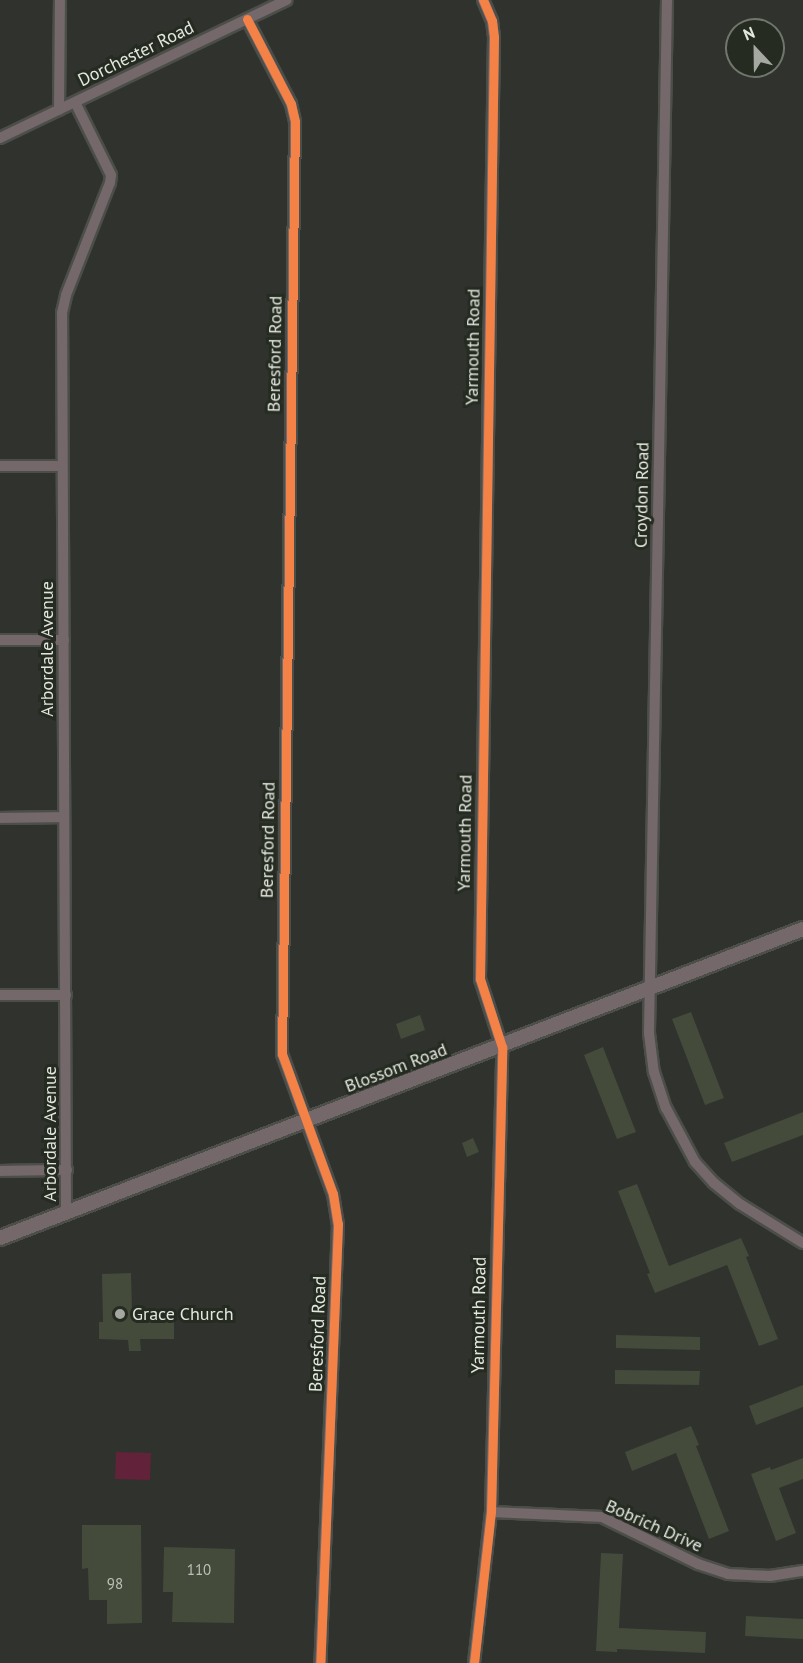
<!DOCTYPE html>
<style>
body{margin:0}
#map{position:relative;width:803px;height:1663px;overflow:hidden;background:#2f322d;font-family:"PT Sans",sans-serif}
div>[style]{position:absolute}
[style*='--x']{left:calc(var(--x)*1px);top:calc(var(--y)*1px);width:calc(var(--w)*1px);rotate:calc(var(--a)*1deg)}
.green>*{inset:0;background:#62223a}
.building>*{inset:0;background:#444b3b}
.roads{filter:drop-shadow(2px 0 #4c4e4a) drop-shadow(-2px 0 #4c4e4a) drop-shadow(0 2px #4c4e4a) drop-shadow(0 -2px #4c4e4a)}
.minor>*{height:10px;margin:-5px;padding:0 5px;transform-origin:5px;border-radius:5px;background:#74686b}
.tertiary>*{height:14px;margin:-7px;padding:0 7px;transform-origin:7px;border-radius:7px;background:#74686b}
.cycleway>*{height:9px;margin:-4.5px;padding:0 4.5px;transform-origin:4.5px;border-radius:4.5px;background:#f48246}
.dots>*{width:16px;height:16px;translate:-50% -50%;box-sizing:border-box;border:3px solid #252b20;border-radius:50%}
span{translate:-50% -50%;white-space:nowrap;text-align:center;line-height:1.15;-webkit-text-stroke:6px #252b20;paint-order:stroke}
.number-label{font-size:15px;color:#bbc0b7}
.number-label span{-webkit-text-stroke-width:0}
.street-label{font-size:18px;color:#e3e7e0}
.poi-label{font-size:18px;color:#e3e7e0}
.left{translate:0 -50%;text-align:left}
.north{position:absolute;left:725px;top:18px;width:60px;height:60px;box-sizing:border-box;background:#252b20;border:2px solid #71766d;border-radius:50%;rotate:338deg;font-size:16px;font-weight:700;line-height:24px;text-align:center;color:#e3e7e0}
.north::after{content:'';display:block;margin:auto;width:21px;height:27px;background:#a4a8a1;clip-path:polygon(50% 0,100% 100%,50% 72%,0 100%)}
</style>
<div id="map">
<div class="green">
<div style="clip-path:polygon(116px 1452px,151px 1453px,150px 1480px,115px 1479px)"></div>
</div>
<div class="building">
<div style="clip-path:polygon(691px 1012px,724px 1098px,705px 1105px,672px 1019px)"></div>
<div style="clip-path:polygon(420px 1015px,425px 1030px,401px 1039px,396px 1024px)"></div>
<div style="clip-path:polygon(603px 1047px,636px 1132px,617px 1139px,584px 1055px)"></div>
<div style="clip-path:polygon(803px 1112px,803px 1135px,732px 1162px,724px 1143px)"></div>
<div style="clip-path:polygon(473px 1138px,479px 1152px,467px 1157px,462px 1143px)"></div>
<div style="clip-path:polygon(637px 1184px,669px 1266px,741px 1238px,749px 1256px,746px 1257px,778px 1339px,759px 1346px,727px 1265px,655px 1293px,647px 1274px,650px 1273px,618px 1191px)"></div>
<div style="clip-path:polygon(131px 1273px,132px 1311px,138px 1311px,138px 1318px,174px 1317px,174px 1339px,140px 1339px,141px 1351px,129px 1351px,128px 1340px,99px 1339px,99px 1322px,103px 1322px,102px 1274px)"></div>
<div style="clip-path:polygon(616px 1335px,700px 1337px,700px 1350px,616px 1348px)"></div>
<div style="clip-path:polygon(615px 1370px,700px 1371px,699px 1385px,615px 1384px)"></div>
<div style="clip-path:polygon(803px 1385px,803px 1407px,756px 1425px,749px 1406px)"></div>
<div style="clip-path:polygon(691px 1426px,699px 1445px,696px 1446px,729px 1531px,709px 1539px,676px 1453px,632px 1471px,625px 1452px)"></div>
<div style="clip-path:polygon(803px 1458px,803px 1479px,779px 1488px,796px 1533px,776px 1541px,751px 1474px,770px 1467px,771px 1470px)"></div>
<div style="clip-path:polygon(82px 1525px,141px 1525px,142px 1623px,107px 1624px,107px 1600px,89px 1600px,88px 1568px,82px 1569px)"></div>
<div style="clip-path:polygon(164px 1547px,235px 1549px,234px 1623px,172px 1622px,173px 1592px,163px 1592px)"></div>
<div style="clip-path:polygon(601px 1553px,623px 1554px,619px 1628px,706px 1632px,705px 1653px,617px 1649px,617px 1652px,596px 1651px)"></div>
<div style="clip-path:polygon(746px 1616px,803px 1619px,803px 1639px,745px 1636px)"></div>
</div>
<div class="roads">
<div class="minor">
<div style="--x:667;--y:0;--w:1033;--a:91"></div>
<div style="--x:649;--y:1033;--w:39;--a:83"></div>
<div style="--x:654;--y:1072;--w:38;--a:72"></div>
<div style="--x:666;--y:1108;--w:61;--a:61.8"></div>
<div style="--x:695;--y:1162;--w:28;--a:48"></div>
<div style="--x:714;--y:1183;--w:33;--a:39"></div>
<div style="--x:740;--y:1204;--w:74;--a:31.8"></div>
<div style="--x:247;--y:19;--w:96;--a:62.6"></div>
<div style="--x:291;--y:104;--w:18;--a:77"></div>
<div style="--x:295;--y:122;--w:932;--a:90.8"></div>
<div style="--x:282;--y:1054;--w:149;--a:70"></div>
<div style="--x:333;--y:1194;--w:30;--a:81"></div>
<div style="--x:338;--y:1224;--w:439;--a:92.3"></div>
<div style="--x:59;--y:110;--w:110;--a:-89.5"></div>
<div style="--x:0;--y:138;--w:318;--a:-25.7"></div>
<div style="--x:0;--y:466;--w:61;--a:0"></div>
<div style="--x:0;--y:640;--w:64;--a:0"></div>
<div style="--x:0;--y:818;--w:64;--a:-0.9"></div>
<div style="--x:0;--y:995;--w:66;--a:0"></div>
<div style="--x:0;--y:1171;--w:67;--a:-0.9"></div>
<div style="--x:66;--y:1213;--w:900;--a:-90.25"></div>
<div style="--x:62;--y:313;--w:18;--a:-77"></div>
<div style="--x:66;--y:295;--w:120;--a:-68.6"></div>
<div style="--x:110;--y:183;--w:8;--a:-83"></div>
<div style="--x:111;--y:175;--w:81;--a:-116.3"></div>
<div style="--x:491;--y:1512;--w:111;--a:2.6"></div>
<div style="--x:602;--y:1517;--w:107;--a:26.1"></div>
<div style="--x:698;--y:1564;--w:32;--a:18"></div>
<div style="--x:728;--y:1574;--w:42;--a:2.7"></div>
<div style="--x:770;--y:1576;--w:33;--a:-9"></div>
<div style="--x:474;--y:1663;--w:152;--a:-83.6"></div>
<div style="--x:491;--y:1512;--w:465;--a:-88.6"></div>
<div style="--x:502;--y:1047;--w:71;--a:-107.9"></div>
<div style="--x:480;--y:979;--w:942;--a:-89.15"></div>
<div style="--x:494;--y:37;--w:16;--a:-97"></div>
<div style="--x:492;--y:21;--w:23;--a:-113"></div>
</div>
<div class="tertiary">
<div style="--x:0;--y:1238;--w:860;--a:-21.05"></div>
</div>
</div>
<div class="cycleway">
<div style="--x:247;--y:19;--w:96;--a:62.6"></div>
<div style="--x:291;--y:104;--w:18;--a:77"></div>
<div style="--x:295;--y:122;--w:932;--a:90.8"></div>
<div style="--x:282;--y:1054;--w:149;--a:70"></div>
<div style="--x:333;--y:1194;--w:30;--a:81"></div>
<div style="--x:338;--y:1224;--w:439;--a:92.3"></div>
<div style="--x:474;--y:1663;--w:152;--a:-83.6"></div>
<div style="--x:491;--y:1512;--w:465;--a:-88.6"></div>
<div style="--x:502;--y:1047;--w:71;--a:-107.9"></div>
<div style="--x:480;--y:979;--w:942;--a:-89.15"></div>
<div style="--x:494;--y:37;--w:16;--a:-97"></div>
<div style="--x:492;--y:21;--w:23;--a:-113"></div>
</div>
<div class="dots">
<div style="left:120px;top:1314px;background:#a4a8a1"></div>
</div>
<div class="number-label">
<span style="left:199px;top:1570px">110</span>
<span style="left:115px;top:1584px">98</span>
</div>
<div class="street-label">
<span style="left:136px;top:54px;rotate:-26deg">Dorchester Road</span>
<span style="left:473px;top:347px;rotate:-89deg">Yarmouth Road</span>
<span style="left:275px;top:354px;rotate:-89deg">Beresford Road</span>
<span style="left:642px;top:495px;rotate:-89deg">Croydon Road</span>
<span style="left:47px;top:649px;rotate:-90deg">Arbordale Avenue</span>
<span style="left:465px;top:833px;rotate:-89deg">Yarmouth Road</span>
<span style="left:268px;top:840px;rotate:-89deg">Beresford Road</span>
<span style="left:396px;top:1068px;rotate:-21deg">Blossom Road</span>
<span style="left:50px;top:1134px;rotate:-90deg">Arbordale Avenue</span>
<span style="left:479px;top:1315px;rotate:-89deg">Yarmouth Road</span>
<span style="left:318px;top:1334px;rotate:-88deg">Beresford Road</span>
<span style="left:654px;top:1526px;rotate:24deg">Bobrich Drive</span>
</div>
<div class="poi-label">
<span class="left" style="left:132px;top:1314px">Grace Church</span>
</div>
<div class="north">N</div>
</div>
